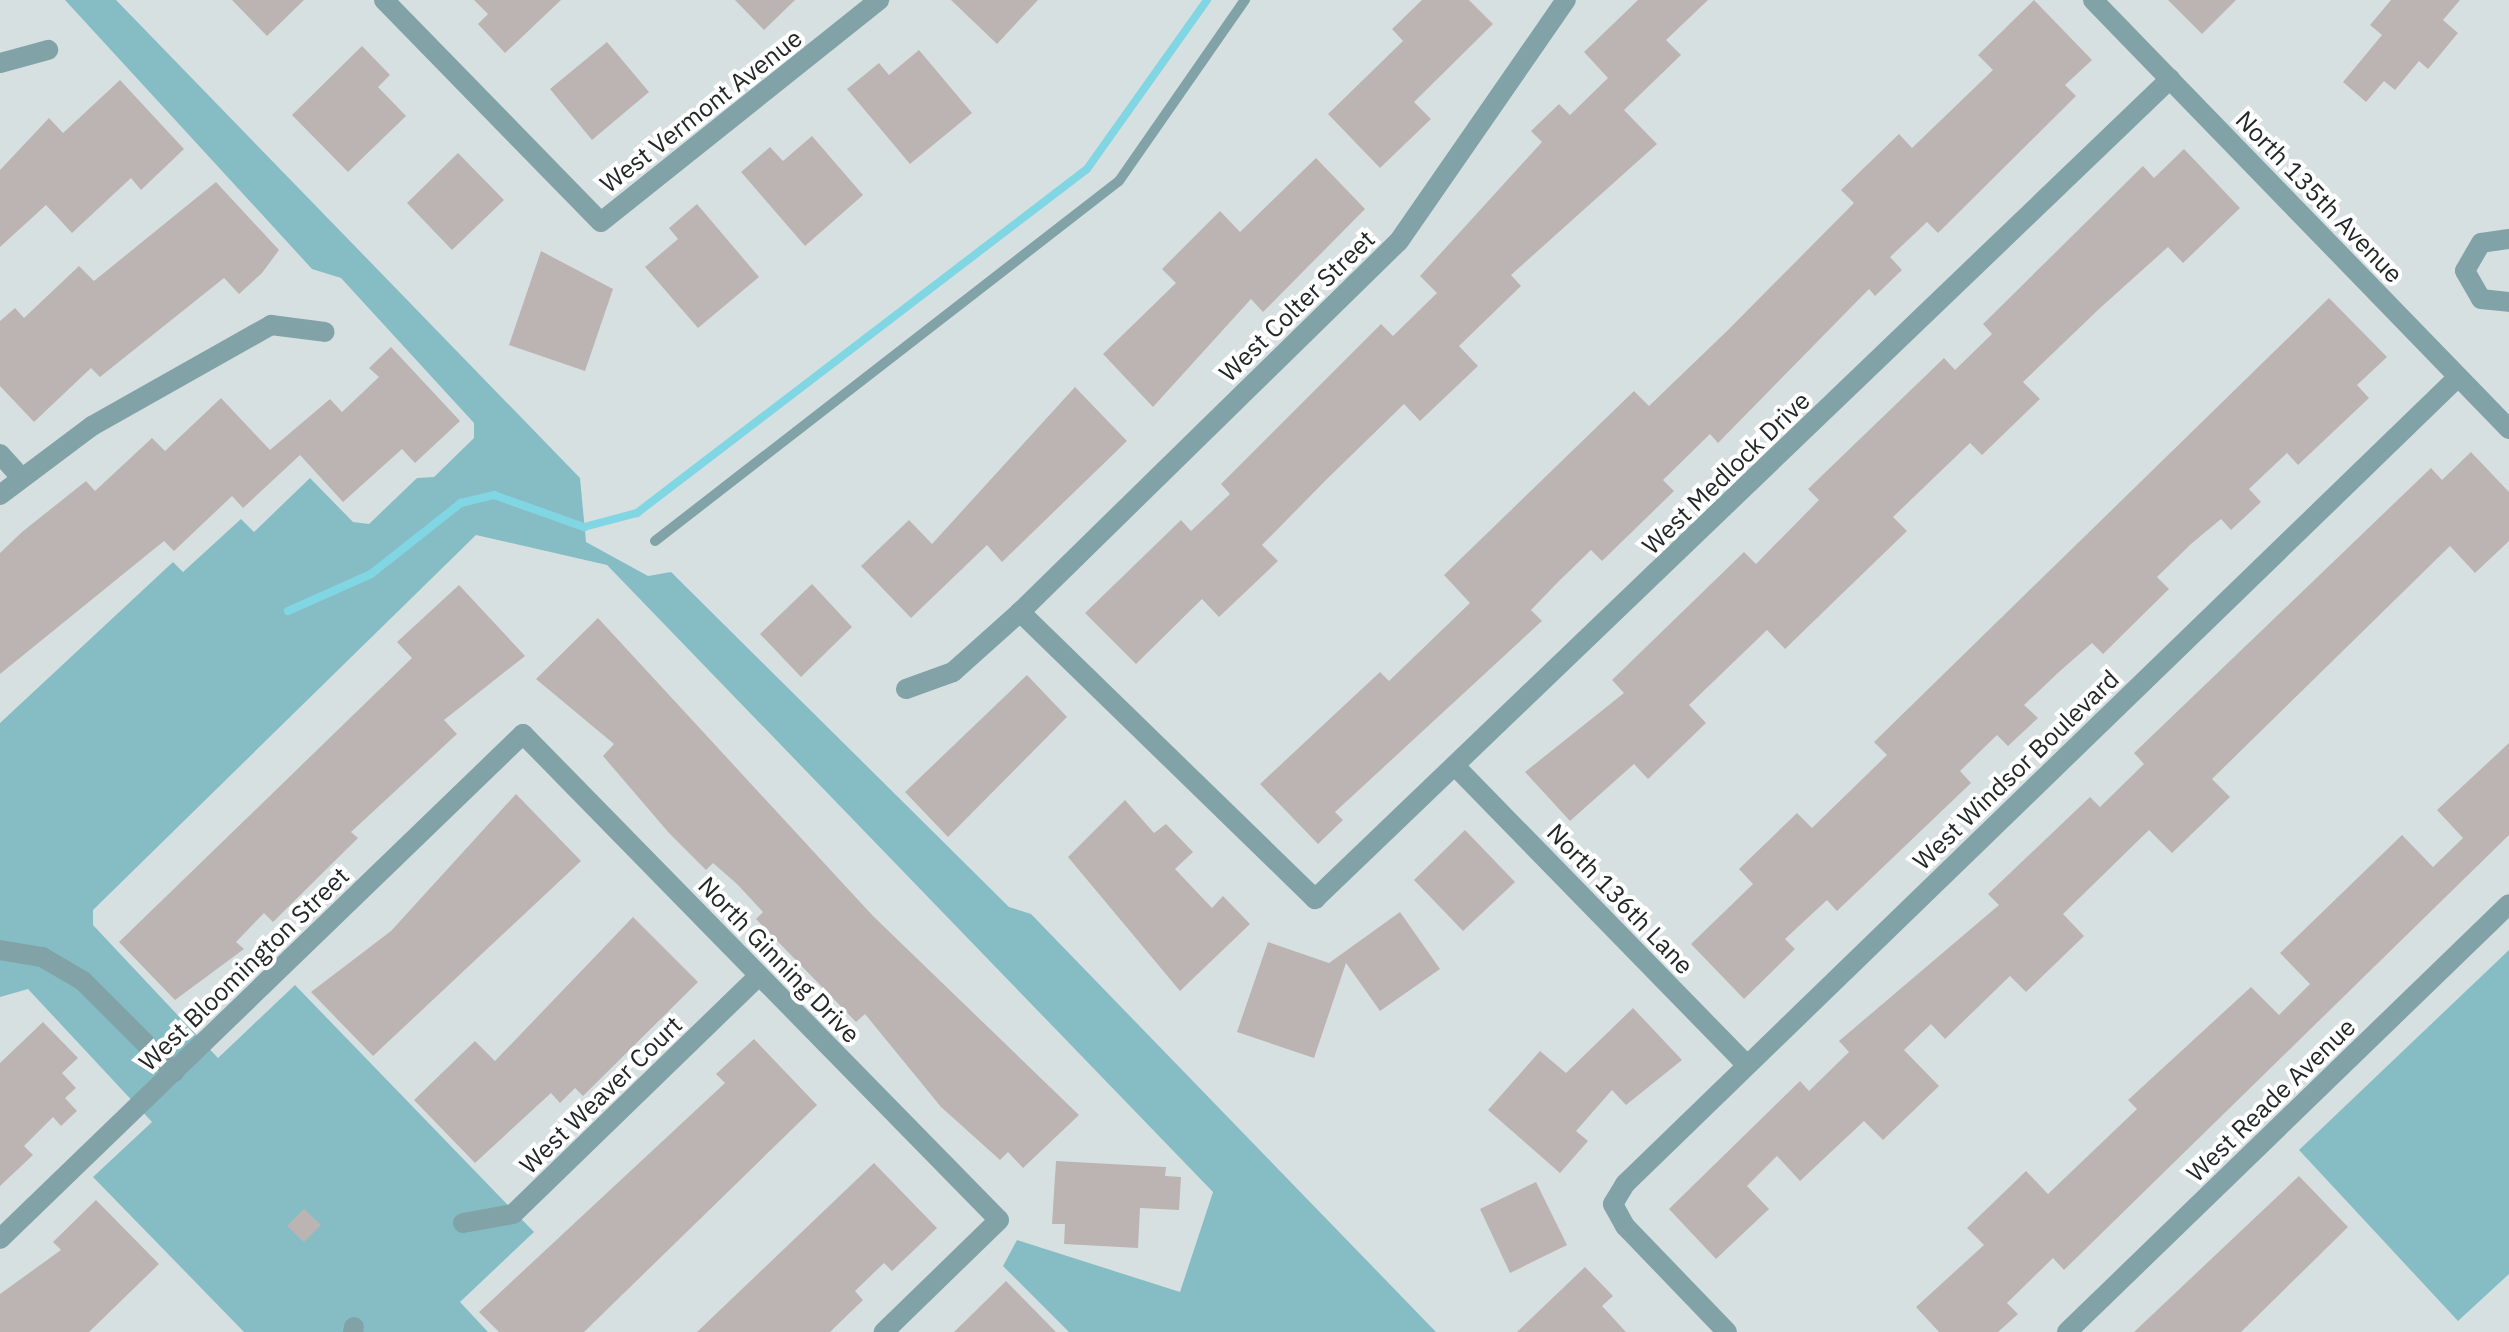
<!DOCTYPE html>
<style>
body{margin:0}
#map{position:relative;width:2509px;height:1332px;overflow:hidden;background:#d7e0e1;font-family:"IBM Plex Sans",sans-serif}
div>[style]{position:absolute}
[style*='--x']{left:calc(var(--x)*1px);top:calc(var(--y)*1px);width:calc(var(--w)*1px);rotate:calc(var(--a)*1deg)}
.green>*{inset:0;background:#86bdc5}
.stream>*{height:8px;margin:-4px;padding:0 4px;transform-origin:4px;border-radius:4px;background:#81d6e3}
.building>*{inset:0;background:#bcb4b2}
.lane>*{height:10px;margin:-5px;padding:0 5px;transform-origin:5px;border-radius:5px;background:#81a2a7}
.street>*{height:20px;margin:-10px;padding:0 10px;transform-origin:10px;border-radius:10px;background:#81a2a7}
span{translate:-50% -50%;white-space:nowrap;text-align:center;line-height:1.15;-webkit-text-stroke:8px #fff;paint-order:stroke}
.street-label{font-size:25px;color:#232727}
</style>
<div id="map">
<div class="green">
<div style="clip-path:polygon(65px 0,116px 0,580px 478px,586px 542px,648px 576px,671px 572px,1009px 907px,1031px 914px,1436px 1332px,1069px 1332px,1003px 1266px,1017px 1240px,1180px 1292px,1213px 1192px,607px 565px,476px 535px,93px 910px,93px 925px,218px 1058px,295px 985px,534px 1232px,460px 1302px,488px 1332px,244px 1332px,93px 1177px,152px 1122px,28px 989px,0 997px,0 723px,173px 562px,183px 572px,241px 519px,254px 532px,310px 478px,353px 522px,369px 524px,417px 478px,434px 477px,474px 438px,474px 423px,341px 278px,312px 269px)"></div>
<div style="clip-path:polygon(2509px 950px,2509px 1274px,2458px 1321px,2299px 1150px)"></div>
</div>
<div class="stream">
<div style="--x:288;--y:611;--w:91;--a:-24"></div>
<div style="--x:371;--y:574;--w:115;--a:-38.3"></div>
<div style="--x:461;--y:503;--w:34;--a:-14"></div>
<div style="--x:494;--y:495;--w:96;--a:19.6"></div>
<div style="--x:584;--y:527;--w:55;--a:-14.8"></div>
<div style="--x:637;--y:513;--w:566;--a:-37.4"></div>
<div style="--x:1087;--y:169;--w:207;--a:-54.6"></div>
</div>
<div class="building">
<div style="clip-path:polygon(232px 0,304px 0,267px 36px)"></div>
<div style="clip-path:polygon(474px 0,561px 0,505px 53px,478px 24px,488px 14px)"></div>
<div style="clip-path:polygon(735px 0,795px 0,764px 30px)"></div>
<div style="clip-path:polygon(951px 0,1038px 0,997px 44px)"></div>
<div style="clip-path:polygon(1422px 0,1469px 0,1493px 24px,1414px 102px,1431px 119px,1380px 168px,1328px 114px,1403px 41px,1392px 29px)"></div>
<div style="clip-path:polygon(1638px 0,1708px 0,1666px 40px,1681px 55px,1624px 110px,1657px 144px,1511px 275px,1521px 286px,1459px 346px,1478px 366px,1420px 421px,1404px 404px,1327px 479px,1262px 545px,1278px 561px,1219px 617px,1202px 599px,1136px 664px,1085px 613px,1181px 520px,1191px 531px,1230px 494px,1221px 484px,1381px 324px,1393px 336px,1437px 293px,1420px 276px,1542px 142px,1531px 131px,1559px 104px,1570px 115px,1608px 78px,1584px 52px)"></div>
<div style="clip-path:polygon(2034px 0,2092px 60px,2065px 85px,2076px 96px,1938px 233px,1927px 222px,1890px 257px,1902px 270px,1875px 296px,1869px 289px,1718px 443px,1710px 434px,1663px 480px,1674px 491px,1602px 561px,1591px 550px,1559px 581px,1531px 610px,1542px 621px,1335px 812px,1343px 820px,1318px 844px,1260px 784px,1380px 672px,1389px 681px,1470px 603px,1444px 575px,1634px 391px,1649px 406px,1727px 331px,1854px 203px,1841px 190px,1899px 134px,1912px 148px,1993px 70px,1978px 55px)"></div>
<div style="clip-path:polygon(2168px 0,2236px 0,2202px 34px)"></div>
<div style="clip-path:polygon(2391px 0,2460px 0,2443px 20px,2458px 33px,2428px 69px,2419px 61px,2395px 90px,2384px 81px,2366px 102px,2343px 82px,2382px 35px,2370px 25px)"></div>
<div style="clip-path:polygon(607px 42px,649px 92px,592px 140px,550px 89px)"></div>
<div style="clip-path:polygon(362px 46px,390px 75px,378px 87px,406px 116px,348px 172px,292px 115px)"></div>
<div style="clip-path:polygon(919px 50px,972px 113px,910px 164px,847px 89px,879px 63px,889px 75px)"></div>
<div style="clip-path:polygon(120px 80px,184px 149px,141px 190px,131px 178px,72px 233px,46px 205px,0 247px,0 170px,49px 118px,63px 133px)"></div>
<div style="clip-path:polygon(812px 136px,863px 195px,805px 246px,741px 172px,770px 147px,783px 161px)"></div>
<div style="clip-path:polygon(2184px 149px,2240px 208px,2183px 263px,2168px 247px,2099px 309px,2023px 382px,2040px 399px,1982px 455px,1970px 443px,1893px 517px,1907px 531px,1849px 587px,1785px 649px,1767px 630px,1689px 705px,1706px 723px,1648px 779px,1634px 764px,1570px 821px,1525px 772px,1624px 693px,1612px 680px,1744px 552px,1756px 564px,1819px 500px,1808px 489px,1944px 358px,1955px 370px,1992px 334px,1983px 324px,2143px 166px,2154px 178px)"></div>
<div style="clip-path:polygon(458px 153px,504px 200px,452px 250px,407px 203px)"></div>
<div style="clip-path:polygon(1316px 158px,1365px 209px,1263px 312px,1251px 299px,1153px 407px,1103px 354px,1176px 283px,1162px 269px,1220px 211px,1240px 232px)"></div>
<div style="clip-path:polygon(216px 182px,279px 250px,262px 273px,239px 294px,224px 278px,100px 377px,91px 368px,34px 422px,0 386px,0 321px,15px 308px,24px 318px,79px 266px,94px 281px)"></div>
<div style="clip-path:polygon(697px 204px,759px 277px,698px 328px,645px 267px,678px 239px,669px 228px)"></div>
<div style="clip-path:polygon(541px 251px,613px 289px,585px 371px,509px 345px)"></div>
<div style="clip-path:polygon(2329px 298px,2387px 357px,2357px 385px,2369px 398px,2298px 465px,2287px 453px,2249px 489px,2261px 502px,2231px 530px,2221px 519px,2191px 544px,2157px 577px,2169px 589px,2103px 654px,2092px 643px,2060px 671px,2024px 705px,2038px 718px,2008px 746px,1997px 735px,1960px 771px,1971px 783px,1837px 911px,1827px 900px,1785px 939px,1795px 949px,1744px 999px,1691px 944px,1753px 884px,1739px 869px,1797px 813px,1812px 828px,1887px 755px,1874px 742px)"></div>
<div style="clip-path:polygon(391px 347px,460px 421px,415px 463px,402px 449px,343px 502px,300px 455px,243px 508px,232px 496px,174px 551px,164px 541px,0 674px,0 553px,22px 532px,86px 481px,95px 491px,152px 438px,165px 451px,221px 398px,270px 450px,330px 399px,342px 412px,379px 377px,369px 368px)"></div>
<div style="clip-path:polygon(1075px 387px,1127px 441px,1002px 562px,987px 545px,911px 618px,861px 566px,909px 520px,932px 544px)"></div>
<div style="clip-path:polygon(2471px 452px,2509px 492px,2509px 541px,2475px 573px,2450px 546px,2212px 779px,2230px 797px,2172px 853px,2149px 830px,2063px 914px,2084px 936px,2026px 992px,2010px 976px,1945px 1039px,1931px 1024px,1904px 1050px,1939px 1086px,1883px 1140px,1864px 1121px,1800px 1181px,1777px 1156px,1747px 1186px,1769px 1209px,1716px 1259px,1669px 1209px,1800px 1081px,1809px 1091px,1849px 1052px,1839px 1041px,1999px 905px,1988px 894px,2090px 797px,2100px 807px,2144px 764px,2134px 753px,2431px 468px,2442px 480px)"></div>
<div style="clip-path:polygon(812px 584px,852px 627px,801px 677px,760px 634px)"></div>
<div style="clip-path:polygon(459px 585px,525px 656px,444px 720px,457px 734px,351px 832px,358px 838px,273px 922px,264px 913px,236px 942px,244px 949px,175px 1000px,119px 942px,412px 658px,397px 642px)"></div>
<div style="clip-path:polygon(598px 618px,873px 916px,1079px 1115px,1023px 1168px,1008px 1152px,1000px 1160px,941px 1107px,865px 1014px,856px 1022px,756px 919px,763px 912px,737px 884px,713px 863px,706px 870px,669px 833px,603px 756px,614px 744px,536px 679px)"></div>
<div style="clip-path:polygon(1027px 675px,1067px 717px,948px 837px,905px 792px)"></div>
<div style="clip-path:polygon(2509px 743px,2509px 835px,2064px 1270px,2053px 1258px,2007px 1303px,2018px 1314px,1998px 1332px,1939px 1332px,1916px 1307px,1984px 1245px,1967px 1228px,2026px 1171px,2048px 1194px,2137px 1109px,2128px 1100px,2251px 987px,2279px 1015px,2310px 984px,2280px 953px,2402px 835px,2433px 867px,2463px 838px,2437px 810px)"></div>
<div style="clip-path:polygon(516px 794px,581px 861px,373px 1056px,311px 992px,391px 931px)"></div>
<div style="clip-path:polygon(1125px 800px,1154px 833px,1166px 824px,1193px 852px,1175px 869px,1212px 908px,1223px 896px,1250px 924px,1180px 991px,1068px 857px)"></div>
<div style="clip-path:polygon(1465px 830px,1515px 882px,1463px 931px,1414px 880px)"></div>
<div style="clip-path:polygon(1400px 912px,1440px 969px,1380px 1011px,1346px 963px,1314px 1058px,1237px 1032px,1268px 942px,1329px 963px)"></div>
<div style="clip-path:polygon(633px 917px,698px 982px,583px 1096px,575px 1088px,560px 1103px,551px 1093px,475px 1163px,414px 1100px,475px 1041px,495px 1061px)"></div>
<div style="clip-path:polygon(1633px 1008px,1682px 1060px,1626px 1105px,1612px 1090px,1576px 1131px,1588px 1141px,1560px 1173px,1488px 1110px,1540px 1051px,1566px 1073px)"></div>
<div style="clip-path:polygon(43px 1022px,78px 1058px,62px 1073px,76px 1088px,65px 1098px,77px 1111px,61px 1126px,53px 1117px,24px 1146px,33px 1155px,0 1186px,0 1063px)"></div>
<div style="clip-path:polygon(754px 1039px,817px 1105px,584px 1332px,499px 1332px,479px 1312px,725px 1083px,716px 1074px)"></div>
<div style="clip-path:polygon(1056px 1161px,1166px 1167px,1165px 1176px,1181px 1177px,1179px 1210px,1140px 1208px,1138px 1248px,1064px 1244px,1065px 1224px,1052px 1224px)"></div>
<div style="clip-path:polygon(874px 1163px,937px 1228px,892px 1271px,884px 1263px,855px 1291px,863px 1300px,830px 1332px,697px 1332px)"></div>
<div style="clip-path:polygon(2299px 1176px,2348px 1227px,2241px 1332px,2134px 1332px)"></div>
<div style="clip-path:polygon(1536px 1182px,1567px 1245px,1510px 1273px,1480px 1209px)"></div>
<div style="clip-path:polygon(96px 1200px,159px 1264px,89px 1332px,0 1332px,0 1294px,61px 1250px,53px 1242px)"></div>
<div style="clip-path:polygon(304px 1209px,321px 1225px,304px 1242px,287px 1226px)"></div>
<div style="clip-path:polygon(1585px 1267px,1613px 1296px,1602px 1306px,1626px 1332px,1517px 1332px)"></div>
<div style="clip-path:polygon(1006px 1281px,1056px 1332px,954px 1332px)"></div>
</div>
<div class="lane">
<div style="--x:655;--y:541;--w:587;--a:-37.81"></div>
<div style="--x:1119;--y:181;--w:221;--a:-55.2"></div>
</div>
<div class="street">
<div style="--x:384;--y:0;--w:310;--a:45.7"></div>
<div style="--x:601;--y:222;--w:356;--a:-38.6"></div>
<div style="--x:2093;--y:0;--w:598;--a:45.88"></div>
<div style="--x:0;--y:63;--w:50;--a:-15.2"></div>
<div style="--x:2509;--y:239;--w:28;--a:172"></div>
<div style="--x:2481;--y:243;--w:32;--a:120"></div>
<div style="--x:2465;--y:271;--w:32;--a:60"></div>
<div style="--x:2481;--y:299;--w:28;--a:6"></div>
<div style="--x:0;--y:454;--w:31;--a:48"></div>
<div style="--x:0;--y:495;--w:115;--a:-36.9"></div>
<div style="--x:92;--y:426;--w:206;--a:-29.4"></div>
<div style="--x:271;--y:325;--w:54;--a:7.4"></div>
<div style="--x:1020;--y:612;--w:412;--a:44.2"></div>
<div style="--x:1315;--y:899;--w:1185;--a:-43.8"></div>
<div style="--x:906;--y:689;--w:50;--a:-19.9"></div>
<div style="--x:953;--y:672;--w:90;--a:-41.8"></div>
<div style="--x:1020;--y:612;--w:530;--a:-44.39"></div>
<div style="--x:1399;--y:241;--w:293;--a:-55.3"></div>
<div style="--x:1457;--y:768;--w:415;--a:45.7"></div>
<div style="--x:0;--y:950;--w:43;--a:9.5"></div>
<div style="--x:42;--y:957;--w:48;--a:30.3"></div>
<div style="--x:83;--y:981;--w:129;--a:45"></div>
<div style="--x:463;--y:1223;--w:51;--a:-10.2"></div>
<div style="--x:513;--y:1214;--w:342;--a:-44.1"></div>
<div style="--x:0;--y:1239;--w:727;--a:-44"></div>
<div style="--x:523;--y:734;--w:680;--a:45.6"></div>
<div style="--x:999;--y:1220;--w:161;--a:135.8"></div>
<div style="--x:353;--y:1332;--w:5;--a:-79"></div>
<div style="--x:1727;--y:1332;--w:147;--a:-133.9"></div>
<div style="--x:1625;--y:1226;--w:25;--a:-119"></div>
<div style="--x:1613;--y:1204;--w:23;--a:-59"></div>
<div style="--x:1625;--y:1184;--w:1160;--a:-44.09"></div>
<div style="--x:2067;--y:1332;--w:615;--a:-44.08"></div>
</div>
<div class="street-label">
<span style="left:701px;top:111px;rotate:-38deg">West Vermont Avenue</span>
<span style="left:2319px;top:197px;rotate:46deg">North 135th Avenue</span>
<span style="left:1297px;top:306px;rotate:-44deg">West Colter Street</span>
<span style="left:1726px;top:473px;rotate:-44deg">West Medlock Drive</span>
<span style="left:2016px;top:770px;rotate:-44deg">West Windsor Boulevard</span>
<span style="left:1620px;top:899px;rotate:46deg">North 136th Lane</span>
<span style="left:779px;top:960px;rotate:46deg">North Ginning Drive</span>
<span style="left:244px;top:969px;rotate:-44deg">West Bloomington Street</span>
<span style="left:601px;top:1095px;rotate:-44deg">West Weaver Court</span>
<span style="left:2271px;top:1100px;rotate:-44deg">West Reade Avenue</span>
</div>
</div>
